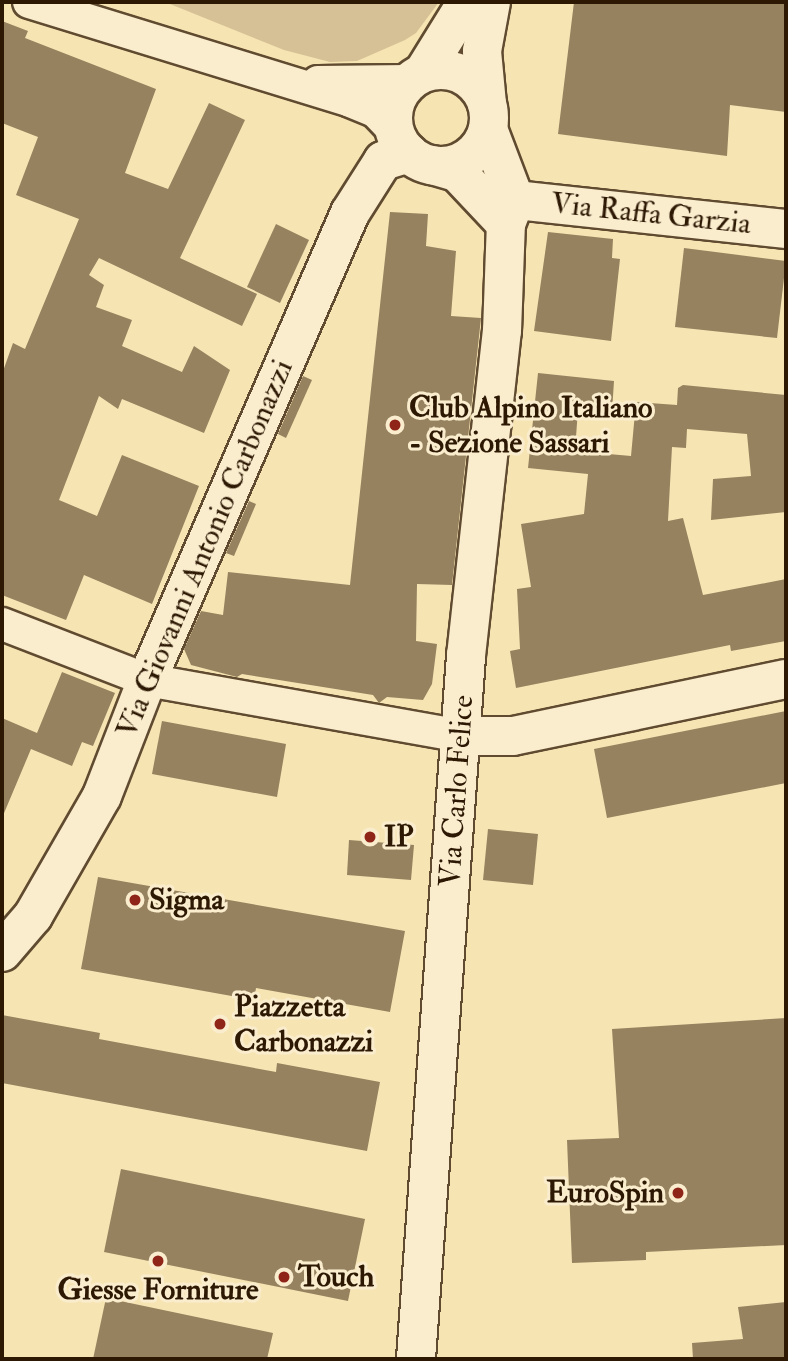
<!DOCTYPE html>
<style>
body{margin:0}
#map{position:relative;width:788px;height:1361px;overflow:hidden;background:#f7e4b3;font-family:"IM FELL Double Pica",serif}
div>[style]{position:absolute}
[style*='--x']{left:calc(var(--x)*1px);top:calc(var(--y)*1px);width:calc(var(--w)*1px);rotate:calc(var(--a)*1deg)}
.green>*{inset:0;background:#d5c195}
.building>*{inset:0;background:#96825f}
.roads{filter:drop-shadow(2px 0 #604b30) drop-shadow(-2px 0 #604b30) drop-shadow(0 2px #604b30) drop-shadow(0 -2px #604b30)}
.minor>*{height:32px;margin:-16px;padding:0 16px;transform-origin:16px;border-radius:16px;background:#faedce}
.tertiary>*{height:38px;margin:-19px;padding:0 19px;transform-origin:19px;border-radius:19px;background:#faedce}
.secondary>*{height:38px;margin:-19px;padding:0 19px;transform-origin:19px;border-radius:19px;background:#faedce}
.secondary>.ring{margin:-19px;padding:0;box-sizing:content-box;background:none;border:38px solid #faedce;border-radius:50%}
.dots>*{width:19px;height:19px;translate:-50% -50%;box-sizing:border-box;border:4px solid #faedce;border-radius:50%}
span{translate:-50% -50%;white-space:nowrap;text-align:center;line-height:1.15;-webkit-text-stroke:6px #faedce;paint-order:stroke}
.street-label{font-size:30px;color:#2d1804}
.poi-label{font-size:30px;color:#2d1804;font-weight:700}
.left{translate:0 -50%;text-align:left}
.right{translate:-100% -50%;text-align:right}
.frame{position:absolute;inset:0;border:4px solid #2d1804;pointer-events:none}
</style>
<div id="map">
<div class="green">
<div style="clip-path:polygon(165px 2px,439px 2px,416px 33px,405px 40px,357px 61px,330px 62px,284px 50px)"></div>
</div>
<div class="building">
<div style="clip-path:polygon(574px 2px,786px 2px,786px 112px,730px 105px,727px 156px,558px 134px)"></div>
<div style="clip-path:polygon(2px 21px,28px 31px,25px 38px,156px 89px,125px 173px,168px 189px,209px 103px,245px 120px,180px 258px,257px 294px,242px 326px,99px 258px,89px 275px,104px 285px,96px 307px,132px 320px,122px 346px,182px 372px,194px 346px,230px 370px,204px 433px,122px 399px,118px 409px,99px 396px,59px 500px,97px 516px,122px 455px,199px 486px,152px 604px,84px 575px,66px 620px,2px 595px,2px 374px,13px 343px,25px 349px,79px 219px,16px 195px,38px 137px,2px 123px)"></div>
<div style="clip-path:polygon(390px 212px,428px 214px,426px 246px,456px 251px,451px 316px,481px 318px,452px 585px,417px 584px,416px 641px,437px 644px,432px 684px,423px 700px,387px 697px,379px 703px,373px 695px,242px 674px,237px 677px,191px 665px,184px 649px,201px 611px,223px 615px,228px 572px,350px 585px)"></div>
<div style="clip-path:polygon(276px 224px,309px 240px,280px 303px,247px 287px)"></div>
<div style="clip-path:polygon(548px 232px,613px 239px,612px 258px,620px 259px,611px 341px,534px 331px)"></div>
<div style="clip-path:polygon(684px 248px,786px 261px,777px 338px,675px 327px)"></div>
<div style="clip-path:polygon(538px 373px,614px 381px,612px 412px,578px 409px,575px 451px,631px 456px,636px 402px,677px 405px,678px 388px,683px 385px,786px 395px,786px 512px,711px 520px,713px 479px,751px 476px,747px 434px,687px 429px,686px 448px,672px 447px,668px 521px,683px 518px,703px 595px,786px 579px,786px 641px,731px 651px,730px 645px,516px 688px,510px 651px,520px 649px,517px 589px,531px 587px,521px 524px,584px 514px,588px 474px,528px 468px)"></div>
<div style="clip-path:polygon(303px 376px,312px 380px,286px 438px,278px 434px)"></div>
<div style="clip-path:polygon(249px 501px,256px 504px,234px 556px,226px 553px)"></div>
<div style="clip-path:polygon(62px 672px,115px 693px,93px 746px,82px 742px,72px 766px,31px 749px,2px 818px,2px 718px,37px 733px)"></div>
<div style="clip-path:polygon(786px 711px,786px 783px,607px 818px,594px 749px)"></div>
<div style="clip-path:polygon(162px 721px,286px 744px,277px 797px,152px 774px)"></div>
<div style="clip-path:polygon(488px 829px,538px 834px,533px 885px,483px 880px)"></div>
<div style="clip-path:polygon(349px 840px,414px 845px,411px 880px,347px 875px)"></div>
<div style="clip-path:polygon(98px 877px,405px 931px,390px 1012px,256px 988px,254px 1000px,81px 969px)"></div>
<div style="clip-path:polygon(2px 1015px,100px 1033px,99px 1039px,276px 1072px,277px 1063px,380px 1082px,367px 1151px,2px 1083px)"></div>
<div style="clip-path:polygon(786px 1018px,786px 1245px,646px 1252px,646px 1260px,572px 1263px,567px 1140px,619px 1138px,612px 1029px)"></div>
<div style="clip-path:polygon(121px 1169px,365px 1219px,348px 1301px,104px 1252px)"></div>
<div style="clip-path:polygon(106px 1298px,273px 1333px,267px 1359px,93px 1359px)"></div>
<div style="clip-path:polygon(786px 1302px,786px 1359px,693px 1359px,692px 1343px,743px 1339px,738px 1307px)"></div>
</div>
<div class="roads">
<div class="minor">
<div style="--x:29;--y:2;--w:336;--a:17.1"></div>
<div style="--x:350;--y:101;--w:27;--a:22"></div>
<div style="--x:375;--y:111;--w:30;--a:46"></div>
<div style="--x:318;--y:82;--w:92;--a:-0.6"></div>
<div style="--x:2;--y:624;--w:155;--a:21.1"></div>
<div style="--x:147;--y:680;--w:318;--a:10.1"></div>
</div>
<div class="tertiary">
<div style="--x:2;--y:952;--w:48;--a:-49.3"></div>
<div style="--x:33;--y:916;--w:138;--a:-60.1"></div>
<div style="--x:102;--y:796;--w:124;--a:-68.8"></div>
<div style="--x:147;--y:680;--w:509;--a:-66.51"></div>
<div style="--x:350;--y:213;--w:62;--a:-57.6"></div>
<div style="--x:383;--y:161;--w:27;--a:-17"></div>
</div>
<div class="secondary">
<div class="ring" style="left:393px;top:70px;width:58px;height:58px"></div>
<div style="--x:423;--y:73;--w:84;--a:-58.2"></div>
<div style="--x:487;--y:104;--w:53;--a:-95.4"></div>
<div style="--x:482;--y:51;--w:50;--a:-79.6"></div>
<div style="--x:432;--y:165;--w:26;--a:16"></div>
<div style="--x:457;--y:172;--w:71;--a:46.7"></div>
<div style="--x:515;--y:200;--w:273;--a:6.1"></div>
<div style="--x:460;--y:736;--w:53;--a:0"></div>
<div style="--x:513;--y:736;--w:279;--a:-11.8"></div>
<div style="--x:416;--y:1359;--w:705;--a:-85.93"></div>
<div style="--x:466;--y:656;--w:327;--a:-83.7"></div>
<div style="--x:502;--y:331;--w:107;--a:-87.9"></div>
<div style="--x:506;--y:224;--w:26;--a:-69"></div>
<div style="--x:515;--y:200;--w:76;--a:-110.8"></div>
</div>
</div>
<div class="dots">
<div style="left:395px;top:425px;background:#8f2418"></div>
<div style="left:370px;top:837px;background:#8f2418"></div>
<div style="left:135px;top:900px;background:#8f2418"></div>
<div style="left:220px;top:1024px;background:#8f2418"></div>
<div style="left:678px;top:1193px;background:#8f2418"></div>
<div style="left:158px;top:1261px;background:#8f2418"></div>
<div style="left:284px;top:1277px;background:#8f2418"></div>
</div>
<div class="street-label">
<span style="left:651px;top:214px;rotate:6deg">Via Raffa Garzia</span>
<span style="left:205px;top:549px;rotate:-67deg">Via Giovanni Antonio Carbonazzi</span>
<span style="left:457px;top:791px;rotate:-86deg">Via Carlo Felice</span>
</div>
<div class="poi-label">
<span class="left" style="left:409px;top:425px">Club Alpino Italiano<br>- Sezione Sassari</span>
<span class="left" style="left:384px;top:837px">IP</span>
<span class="left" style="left:149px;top:900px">Sigma</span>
<span class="left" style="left:234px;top:1024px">Piazzetta<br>Carbonazzi</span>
<span class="right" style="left:664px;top:1193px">EuroSpin</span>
<span class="left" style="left:298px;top:1277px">Touch</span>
<span style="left:158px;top:1290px">Giesse Forniture</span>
</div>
<div class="frame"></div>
</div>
